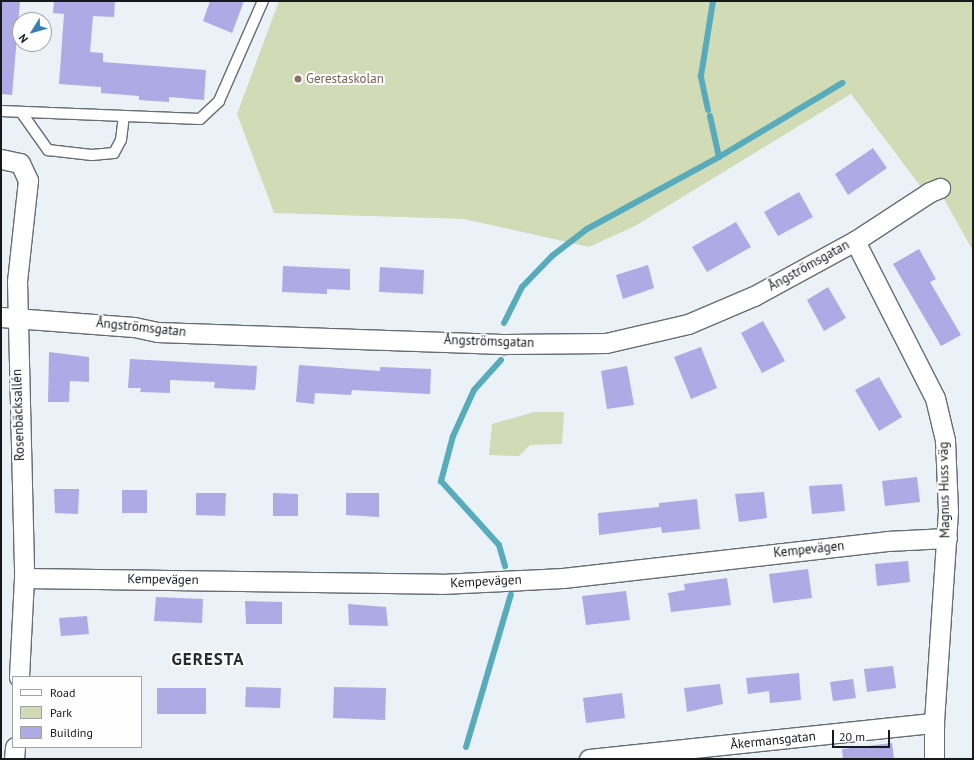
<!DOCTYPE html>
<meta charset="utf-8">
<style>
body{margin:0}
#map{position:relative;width:974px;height:760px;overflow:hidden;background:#eaf2f8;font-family:"PT Sans",sans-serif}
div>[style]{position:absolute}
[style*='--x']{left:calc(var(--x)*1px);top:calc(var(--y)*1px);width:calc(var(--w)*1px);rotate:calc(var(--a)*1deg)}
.green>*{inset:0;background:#d1dcb7}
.stream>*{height:6px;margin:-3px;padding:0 3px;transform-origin:3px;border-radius:3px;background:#58abbb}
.building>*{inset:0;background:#adaae5}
.roads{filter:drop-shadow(1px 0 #666d72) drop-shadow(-1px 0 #666d72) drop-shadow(0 1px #666d72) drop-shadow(0 -1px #666d72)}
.service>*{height:10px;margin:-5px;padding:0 5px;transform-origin:5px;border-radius:5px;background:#fff}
.minor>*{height:19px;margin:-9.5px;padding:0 9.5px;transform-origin:9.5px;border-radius:9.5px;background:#fff}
.dots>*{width:11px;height:11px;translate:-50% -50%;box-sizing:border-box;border:2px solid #fefefe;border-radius:50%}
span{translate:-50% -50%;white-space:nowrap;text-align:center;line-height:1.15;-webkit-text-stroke:4px #fefefe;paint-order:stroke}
.education-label{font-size:13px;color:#785e54}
.left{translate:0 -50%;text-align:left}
.street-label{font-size:13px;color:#16181b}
.district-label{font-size:17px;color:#252b2f;font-weight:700;letter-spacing:1px}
.frame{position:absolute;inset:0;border:2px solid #16181b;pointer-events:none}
.legend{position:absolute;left:12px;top:676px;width:130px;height:72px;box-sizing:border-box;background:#fefefe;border:1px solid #a1a2a3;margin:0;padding:5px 7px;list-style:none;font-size:12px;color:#16181b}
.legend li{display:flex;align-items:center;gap:8px;height:20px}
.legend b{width:20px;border:1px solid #a1a2a3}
.north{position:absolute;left:12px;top:12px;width:40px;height:40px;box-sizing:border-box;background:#fefefe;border:1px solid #a1a2a3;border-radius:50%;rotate:233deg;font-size:11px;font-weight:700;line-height:16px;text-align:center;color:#16181b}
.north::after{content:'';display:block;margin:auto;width:14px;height:18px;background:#377eb3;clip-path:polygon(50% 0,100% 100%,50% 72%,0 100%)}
.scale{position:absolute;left:832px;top:730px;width:58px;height:18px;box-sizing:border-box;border:2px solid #16181b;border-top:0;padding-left:5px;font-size:12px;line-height:14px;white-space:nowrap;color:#16181b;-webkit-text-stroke:3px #fefefe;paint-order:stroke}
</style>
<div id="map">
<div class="green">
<div style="clip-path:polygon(279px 1px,973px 1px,973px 251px,944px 199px,921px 187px,851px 94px,635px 226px,589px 247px,464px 219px,274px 213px,237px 114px)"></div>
<div style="clip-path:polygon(534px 412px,564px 412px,562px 444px,530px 445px,519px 456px,489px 455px,492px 424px)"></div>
</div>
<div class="stream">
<div style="--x:708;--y:110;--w:35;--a:-102"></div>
<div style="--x:701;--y:76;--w:76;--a:-80.9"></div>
<div style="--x:710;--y:116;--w:42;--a:77.6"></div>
<div style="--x:504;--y:323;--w:40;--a:-63.4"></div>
<div style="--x:522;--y:287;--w:43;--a:-45.9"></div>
<div style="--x:552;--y:256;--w:44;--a:-37.6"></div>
<div style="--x:587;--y:229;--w:150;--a:-28.6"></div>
<div style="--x:719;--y:157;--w:144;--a:-31"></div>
<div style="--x:501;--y:360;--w:40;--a:132"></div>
<div style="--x:474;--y:390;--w:51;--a:114.5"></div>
<div style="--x:453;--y:436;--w:47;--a:104.9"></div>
<div style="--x:441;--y:481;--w:86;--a:47.8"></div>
<div style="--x:499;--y:545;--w:22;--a:74"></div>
<div style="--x:466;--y:747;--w:159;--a:-73.6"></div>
</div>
<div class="building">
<div style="clip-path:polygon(1px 1px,20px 1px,12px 95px,1px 94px)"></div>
<div style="clip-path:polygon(54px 1px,115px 1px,114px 17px,93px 16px,90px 52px,103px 53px,103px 62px,206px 70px,204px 100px,169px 97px,169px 102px,139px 100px,139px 96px,101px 93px,101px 87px,59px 84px,64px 14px,53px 13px)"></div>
<div style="clip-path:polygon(210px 1px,244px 1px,232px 33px,203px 21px)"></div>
<div style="clip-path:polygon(873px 148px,887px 168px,848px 195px,835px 174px)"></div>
<div style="clip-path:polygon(799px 192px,813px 217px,778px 236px,764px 212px)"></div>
<div style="clip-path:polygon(736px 222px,751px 247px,707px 272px,692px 247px)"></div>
<div style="clip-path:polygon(919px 249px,936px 279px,930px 282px,961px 335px,941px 346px,893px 264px)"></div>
<div style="clip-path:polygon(648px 265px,654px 288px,623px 299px,616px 275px)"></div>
<div style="clip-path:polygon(283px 266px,350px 269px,350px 290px,327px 289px,327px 294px,282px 292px)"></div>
<div style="clip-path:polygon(380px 267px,424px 270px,423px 294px,379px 292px)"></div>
<div style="clip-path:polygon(828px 287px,846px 318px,824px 331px,807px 300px)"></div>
<div style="clip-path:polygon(763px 321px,785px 361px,762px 373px,741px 333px)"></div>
<div style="clip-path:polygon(701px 347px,717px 388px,691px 399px,674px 357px)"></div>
<div style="clip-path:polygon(49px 352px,89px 357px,89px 382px,70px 381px,69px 402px,48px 402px)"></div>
<div style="clip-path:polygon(130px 359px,257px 366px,256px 382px,255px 390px,214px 388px,215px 382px,170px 380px,170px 393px,140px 392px,141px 388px,128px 388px)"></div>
<div style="clip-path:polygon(299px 365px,380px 371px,380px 367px,431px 369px,430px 394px,352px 390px,351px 395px,315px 393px,314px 404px,296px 402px)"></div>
<div style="clip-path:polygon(627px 366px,634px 405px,607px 409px,601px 371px)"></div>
<div style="clip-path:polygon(879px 377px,902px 417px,879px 431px,855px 390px)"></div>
<div style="clip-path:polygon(917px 477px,920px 502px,885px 506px,882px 481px)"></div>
<div style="clip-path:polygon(842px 484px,845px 511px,812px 514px,809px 486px)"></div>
<div style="clip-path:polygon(54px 489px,79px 489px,78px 514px,55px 513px)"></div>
<div style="clip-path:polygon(122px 490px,147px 490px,147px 513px,122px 513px)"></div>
<div style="clip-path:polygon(764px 492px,767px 518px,739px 522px,735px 494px)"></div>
<div style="clip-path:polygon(196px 493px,226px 493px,225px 516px,196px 515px)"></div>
<div style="clip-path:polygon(273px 493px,298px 494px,298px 516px,273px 516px)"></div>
<div style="clip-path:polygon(346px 493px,379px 493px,379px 517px,346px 515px)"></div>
<div style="clip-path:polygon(697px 499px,700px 529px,662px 533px,661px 527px,599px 535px,598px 513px,659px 507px,659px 503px)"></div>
<div style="clip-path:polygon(908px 561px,910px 582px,877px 586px,875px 564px)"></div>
<div style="clip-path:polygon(808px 569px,812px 598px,773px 603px,769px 574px)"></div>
<div style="clip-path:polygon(727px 578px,731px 605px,671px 612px,668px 593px,685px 590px,684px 584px)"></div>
<div style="clip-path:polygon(626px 591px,630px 620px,586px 625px,582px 596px)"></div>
<div style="clip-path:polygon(156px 597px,203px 599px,202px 623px,154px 621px)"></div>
<div style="clip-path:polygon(245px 601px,282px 602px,282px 624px,246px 624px)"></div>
<div style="clip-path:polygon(348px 604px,386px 607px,388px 626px,349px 625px)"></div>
<div style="clip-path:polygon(87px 616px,89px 634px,61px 636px,59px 618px)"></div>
<div style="clip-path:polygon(893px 666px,896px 688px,867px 692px,864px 669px)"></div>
<div style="clip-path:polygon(799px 673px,801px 700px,770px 703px,769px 691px,748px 694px,746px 678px)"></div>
<div style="clip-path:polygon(853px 679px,856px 698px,833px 701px,830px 682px)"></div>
<div style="clip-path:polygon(720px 684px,723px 704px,687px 712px,684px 688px)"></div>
<div style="clip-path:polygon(246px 687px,281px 688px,280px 708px,245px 707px)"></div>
<div style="clip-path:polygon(334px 687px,386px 688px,385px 720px,333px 718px)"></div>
<div style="clip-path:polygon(157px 688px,206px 688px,206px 714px,157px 714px)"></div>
<div style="clip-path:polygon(622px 693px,625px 718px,586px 723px,583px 698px)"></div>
<div style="clip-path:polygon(892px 743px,894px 759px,843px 759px,842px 749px)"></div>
</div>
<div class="roads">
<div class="service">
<div style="--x:1;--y:111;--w:199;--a:2.3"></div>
<div style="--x:200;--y:119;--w:26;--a:-43"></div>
<div style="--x:219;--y:101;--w:109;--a:-66.3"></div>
<div style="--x:21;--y:112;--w:47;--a:54.6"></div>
<div style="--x:48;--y:150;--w:44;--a:6.5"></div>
<div style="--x:92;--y:155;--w:22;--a:-5"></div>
<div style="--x:114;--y:153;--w:15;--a:-62"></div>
<div style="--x:121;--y:140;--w:23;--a:-83"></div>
</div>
<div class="minor">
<div style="--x:1;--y:159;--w:19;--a:12"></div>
<div style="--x:20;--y:163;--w:19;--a:65"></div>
<div style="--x:28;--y:180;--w:102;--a:96.2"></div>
<div style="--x:17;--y:281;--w:297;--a:88.6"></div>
<div style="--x:24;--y:578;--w:99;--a:92.9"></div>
<div style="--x:855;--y:241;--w:176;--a:63"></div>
<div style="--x:935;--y:398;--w:43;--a:76.6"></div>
<div style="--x:945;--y:440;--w:71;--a:87.6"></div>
<div style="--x:948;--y:511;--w:212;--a:93.8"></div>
<div style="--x:934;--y:723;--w:36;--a:90"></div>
<div style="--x:1;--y:317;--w:133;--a:4.3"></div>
<div style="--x:134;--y:327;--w:24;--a:12"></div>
<div style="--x:157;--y:332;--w:348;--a:2"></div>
<div style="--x:505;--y:344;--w:101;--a:-0.6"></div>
<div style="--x:606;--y:343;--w:84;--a:-13"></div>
<div style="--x:688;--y:324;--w:72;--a:-23"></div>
<div style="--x:754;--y:296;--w:115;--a:-28.6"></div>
<div style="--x:855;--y:241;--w:90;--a:-33.2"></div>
<div style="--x:930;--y:192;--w:11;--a:-22"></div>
<div style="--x:24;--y:578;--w:417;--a:0.8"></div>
<div style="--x:441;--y:584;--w:122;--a:-2.8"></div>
<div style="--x:563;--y:578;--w:326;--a:-6.5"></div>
<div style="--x:887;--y:541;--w:60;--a:-2.9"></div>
<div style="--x:14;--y:759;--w:12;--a:-85"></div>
<div style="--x:589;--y:759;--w:347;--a:-6"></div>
</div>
</div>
<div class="dots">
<div style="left:298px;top:79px;background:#8d6e63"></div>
</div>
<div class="education-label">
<span class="left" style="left:306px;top:79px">Gerestaskolan</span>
</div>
<div class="street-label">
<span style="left:809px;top:266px;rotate:-29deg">Ångströmsgatan</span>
<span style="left:141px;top:328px;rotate:6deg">Ångströmsgatan</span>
<span style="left:489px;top:342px;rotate:2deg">Ångströmsgatan</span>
<span style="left:19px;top:415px;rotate:-92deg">Rosenbäcksallén</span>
<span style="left:945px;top:490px;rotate:-91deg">Magnus Huss väg</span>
<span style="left:809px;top:550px;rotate:-6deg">Kempevägen</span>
<span style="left:163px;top:580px;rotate:1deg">Kempevägen</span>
<span style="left:486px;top:582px;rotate:-3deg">Kempevägen</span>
<span style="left:773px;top:741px;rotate:-6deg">Åkermansgatan</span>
</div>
<div class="district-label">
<span style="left:208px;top:660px">GERESTA</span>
</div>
<div class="frame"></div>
<ul class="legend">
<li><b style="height:5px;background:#fff"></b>Road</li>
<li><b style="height:11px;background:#d1dcb7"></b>Park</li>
<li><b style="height:11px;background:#adaae5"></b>Building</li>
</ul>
<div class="north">N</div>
<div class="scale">20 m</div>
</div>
